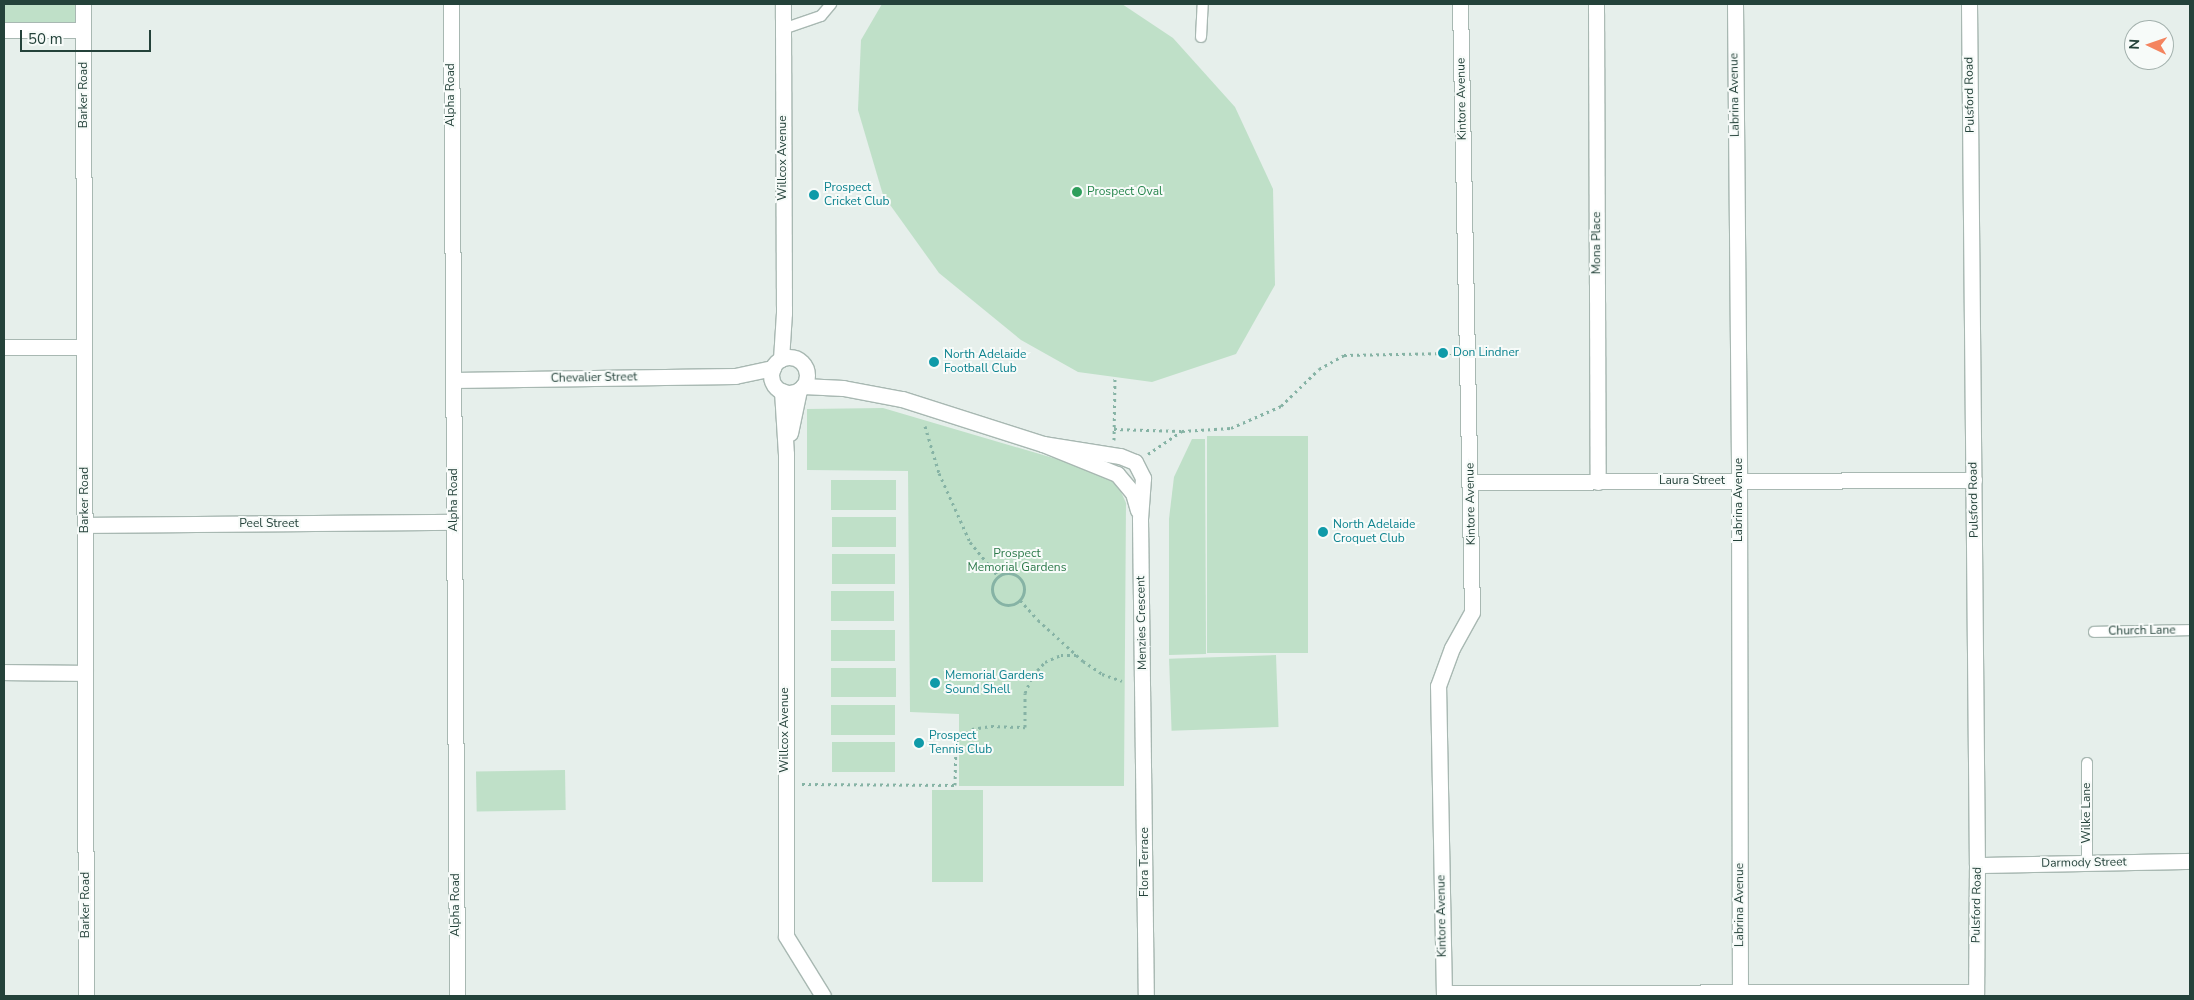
<!DOCTYPE html>
<html>
<head>
<meta charset="utf-8">
<style>
	body { margin:0 }
	#map { position:relative; width:2194px; height:1000px; overflow:hidden; background:#e6efeb; font-family:"Nunito Sans",sans-serif }
	div>[style] { position:absolute }
	.green>* { inset:0; background:#bfe0c8; transform-origin:0 0 }
	.path>* { height:3px; margin-top:-1.5px; transform-origin:0; background:repeating-linear-gradient(90deg,#86b3a5 0 2.5px,transparent 0 6.5px) }
	.path>.ring { margin:-1.5px; padding:0; box-sizing:content-box; background:none; border:3px solid #86b3a5; border-radius:50% }
	.roads { filter:drop-shadow(1px 0 #a8b8b2) drop-shadow(-1px 0 #a8b8b2) drop-shadow(0 1px #a8b8b2) drop-shadow(0 -1px #a8b8b2) }
	.service>* { height:10px; margin:-5px; padding:0 5px; transform-origin:5px; border-radius:5px; background:#fff }
	.minor>* { height:15px; margin:-7.5px; padding:0 7.5px; transform-origin:7.5px; border-radius:7.5px; background:#fff }
	.minor>.ring { margin:-7.5px; padding:0; box-sizing:content-box; background:none; border:15px solid #fff; border-radius:50% }
	.dots>* { width:14px; height:14px; translate:-50% -50%; box-sizing:border-box; border:2px solid #f7fbf9; border-radius:50% }
	span { translate:-50% -50%; white-space:nowrap; text-align:center; line-height:1.15; -webkit-text-stroke:4px #f7fbf9; paint-order:stroke }
	.street-label { font-size:12px; color:#24423a }
	.culture-label { font-size:12px; color:#0d838f }
	.left { translate:0 -50%; text-align:left }
	.leisure-label { font-size:12px; color:#27864d }
	.park-label { font-size:12px; color:#2d7a4b }
	.frame { position:absolute; inset:0; border:5px solid #24423a; pointer-events:none }
	.north { position:absolute; left:2124px; top:20px; width:50px; height:50px; box-sizing:border-box; background:#f7fbf9; border:1px solid #a3b1ad; border-radius:50%; rotate:273deg; font-size:14px; font-weight:700; line-height:20px; text-align:center; color:#24423a }
	.north::after { content:''; display:block; margin:auto; width:18px; height:22px; background:#f4845f; clip-path:polygon(50% 0,100% 100%,50% 72%,0 100%) }
	.scale { position:absolute; left:20px; top:30px; width:131px; height:22px; box-sizing:border-box; border:2px solid #24423a; border-top:0; padding-left:6px; font-size:15px; line-height:18px; white-space:nowrap; color:#24423a; -webkit-text-stroke:4px #f7fbf9; paint-order:stroke }
</style>
</head>
<body>
<div id="map">
	<div class="green">
		<div style="left:4px;top:4px;width:76px;height:19px"></div>
		<div style="clip-path:polygon(882px 4px,1122px 4px,1173px 38px,1235px 107px,1273px 189px,1275px 285px,1236px 354px,1152px 382px,1078px 372px,1021px 340px,939px 273px,883px 195px,858px 110px,861px 40px)"></div>
		<div style="clip-path:polygon(883px 408px,1104px 473px,1118px 485px,1126px 503px,1124px 786px,959px 786px,959px 714px,910px 712px,908px 471px,807px 470px,807px 409px)"></div>
		<div style="left:1308px;top:436px;width:217px;height:101px;rotate:90deg"></div>
		<div style="clip-path:polygon(1192px 439px,1205px 439px,1206px 654px,1169px 655px,1169px 519px,1174px 477px)"></div>
		<div style="left:831px;top:480px;width:65px;height:30px"></div>
		<div style="left:832px;top:517px;width:64px;height:30px"></div>
		<div style="left:832px;top:554px;width:63px;height:30px"></div>
		<div style="left:831px;top:591px;width:63px;height:30px"></div>
		<div style="left:895px;top:630px;width:31px;height:64px;rotate:90deg"></div>
		<div style="left:1276px;top:655px;width:72px;height:107px;rotate:88deg"></div>
		<div style="left:831px;top:668px;width:65px;height:29px"></div>
		<div style="left:831px;top:705px;width:64px;height:30px"></div>
		<div style="left:832px;top:742px;width:63px;height:30px"></div>
		<div style="left:565px;top:770px;width:40px;height:89px;rotate:89deg"></div>
		<div style="left:932px;top:790px;width:51px;height:92px"></div>
	</div>
	<div class="path">
		<div style="left:925px;top:426px;width:49px;rotate:73.4deg"></div>
		<div style="left:939px;top:473px;width:76px;rotate:65.8deg"></div>
		<div style="left:970px;top:542px;width:44px;rotate:50.5deg"></div>
		<div style="left:1114px;top:429px;width:67px;rotate:1.7deg"></div>
		<div style="left:1114px;top:440px;width:63px;rotate:-89.1deg"></div>
		<div style="left:1148px;top:454px;width:41px;rotate:-34.1deg"></div>
		<div style="left:1182px;top:431px;width:49px;rotate:-3.5deg"></div>
		<div style="left:1231px;top:428px;width:55px;rotate:-23.7deg"></div>
		<div style="left:1281px;top:406px;width:53px;rotate:-44.2deg"></div>
		<div style="left:1319px;top:369px;width:29px;rotate:-29deg"></div>
		<div style="left:1344px;top:355px;width:108px;rotate:-1.1deg"></div>
		<div class="ring" style="left:992px;top:573px;width:29px;height:29px"></div>
		<div style="left:1020px;top:600px;width:27px;rotate:48deg"></div>
		<div style="left:1038px;top:620px;width:61px;rotate:42.3deg"></div>
		<div style="left:1083px;top:661px;width:23px;rotate:34deg"></div>
		<div style="left:1102px;top:674px;width:21px;rotate:19deg"></div>
		<div style="left:802px;top:784px;width:153px;rotate:0.4deg"></div>
		<div style="left:955px;top:785px;width:44px;rotate:-88.7deg"></div>
		<div style="left:956px;top:741px;width:20px;rotate:-37deg"></div>
		<div style="left:972px;top:729px;width:19px;rotate:-9deg"></div>
		<div style="left:991px;top:726px;width:34px;rotate:2deg"></div>
		<div style="left:1025px;top:727px;width:34px;rotate:-90deg"></div>
		<div style="left:1025px;top:693px;width:20px;rotate:-66deg"></div>
		<div style="left:1033px;top:675px;width:18px;rotate:-47deg"></div>
		<div style="left:1045px;top:662px;width:17px;rotate:-24deg"></div>
		<div style="left:1061px;top:655px;width:16px"></div>
	</div>
	<div class="roads">
		<div class="service">
			<div style="left:783px;top:29px;width:40px;rotate:-18.9deg"></div>
			<div style="left:821px;top:16px;width:16px;rotate:-50deg"></div>
			<div style="left:1201px;top:37px;width:33px;rotate:-87deg"></div>
			<div style="left:2094px;top:632px;width:96px;rotate:-1.2deg"></div>
			<div style="left:2087px;top:763px;width:100px;rotate:90deg"></div>
		</div>
		<div class="minor">
			<div style="left:83px;top:4px;width:992px;rotate:89.83deg"></div>
			<div style="left:451px;top:4px;width:992px;rotate:89.65deg"></div>
			<div style="left:1596px;top:4px;width:478px;rotate:89.8deg"></div>
			<div style="left:1735px;top:4px;width:477px;rotate:89.5deg"></div>
			<div style="left:1739px;top:481px;width:515px;rotate:89.89deg"></div>
			<div style="left:1969px;top:4px;width:861px;rotate:89.47deg"></div>
			<div style="left:1977px;top:865px;width:131px;rotate:90.4deg"></div>
			<div style="left:4px;top:30px;width:79px"></div>
			<div style="left:4px;top:347px;width:80px"></div>
			<div class="ring" style="left:771px;top:357px;width:21px;height:21px"></div>
			<div style="left:781px;top:359px;width:46px;rotate:-86.3deg"></div>
			<div style="left:784px;top:313px;width:309px;rotate:-90.2deg"></div>
			<div style="left:453px;top:380px;width:282px;rotate:-0.8deg"></div>
			<div style="left:735px;top:376px;width:39px;rotate:-12deg"></div>
			<div style="left:803px;top:386px;width:40px;rotate:2.9deg"></div>
			<div style="left:843px;top:388px;width:60px;rotate:10.6deg"></div>
			<div style="left:902px;top:399px;width:148px;rotate:17.7deg"></div>
			<div style="left:1043px;top:444px;width:80px;rotate:22.1deg"></div>
			<div style="left:1117px;top:474px;width:25px;rotate:50deg"></div>
			<div style="left:1133px;top:493px;width:18px;rotate:74deg"></div>
			<div style="left:782px;top:391px;width:63px;rotate:86.4deg"></div>
			<div style="left:786px;top:454px;width:482px;rotate:90deg"></div>
			<div style="left:786px;top:936px;width:70px;rotate:58.3deg"></div>
			<div style="left:790px;top:433px;width:44px;rotate:-78.2deg"></div>
			<div style="left:1043px;top:444px;width:78px;rotate:8.9deg"></div>
			<div style="left:1120px;top:456px;width:16px;rotate:22deg"></div>
			<div style="left:1135px;top:462px;width:18px;rotate:63deg"></div>
			<div style="left:1143px;top:478px;width:41px;rotate:94.2deg"></div>
			<div style="left:1140px;top:519px;width:477px;rotate:89.3deg"></div>
			<div style="left:1471px;top:482px;width:503px;rotate:-0.23deg"></div>
			<div style="left:85px;top:525px;width:369px;rotate:-0.5deg"></div>
			<div style="left:4px;top:672px;width:81px;rotate:0.7deg"></div>
			<div style="left:1977px;top:865px;width:213px;rotate:-1.1deg"></div>
			<div style="left:1444px;top:993px;width:532px;rotate:-0.11deg"></div>
			<div style="left:1444px;top:996px;width:310px;rotate:-91.1deg"></div>
			<div style="left:1438px;top:686px;width:40px;rotate:-69.8deg"></div>
			<div style="left:1452px;top:648px;width:41px;rotate:-60.9deg"></div>
			<div style="left:1472px;top:612px;width:608px;rotate:-91.13deg"></div>
		</div>
	</div>
	<div class="dots">
		<div style="left:1077px;top:192px;background:#2e9e5b"></div>
		<div style="left:814px;top:195px;background:#0f9aa8"></div>
		<div style="left:1443px;top:353px;background:#0f9aa8"></div>
		<div style="left:934px;top:362px;background:#0f9aa8"></div>
		<div style="left:1323px;top:532px;background:#0f9aa8"></div>
		<div style="left:935px;top:683px;background:#0f9aa8"></div>
		<div style="left:919px;top:743px;background:#0f9aa8"></div>
	</div>
	<div class="street-label">
		<span style="left:84px;top:95px;rotate:-90deg">Barker Road</span>
		<span style="left:451px;top:95px;rotate:-90deg">Alpha Road</span>
		<span style="left:1735px;top:95px;rotate:-91deg">Labrina Avenue</span>
		<span style="left:1970px;top:95px;rotate:-91deg">Pulsford Road</span>
		<span style="left:1462px;top:99px;rotate:-91deg">Kintore Avenue</span>
		<span style="left:783px;top:158px;rotate:-90deg">Willcox Avenue</span>
		<span style="left:1597px;top:243px;rotate:-90deg">Mona Place</span>
		<span style="left:594px;top:378px;rotate:-1deg">Chevalier Street</span>
		<span style="left:1692px;top:481px">Laura Street</span>
		<span style="left:85px;top:500px;rotate:-90deg">Barker Road</span>
		<span style="left:454px;top:500px;rotate:-90deg">Alpha Road</span>
		<span style="left:1739px;top:500px;rotate:-90deg">Labrina Avenue</span>
		<span style="left:1974px;top:500px;rotate:-91deg">Pulsford Road</span>
		<span style="left:1471px;top:504px;rotate:-91deg">Kintore Avenue</span>
		<span style="left:269px;top:524px">Peel Street</span>
		<span style="left:1142px;top:623px;rotate:-91deg">Menzies Crescent</span>
		<span style="left:2142px;top:631px;rotate:-1deg">Church Lane</span>
		<span style="left:785px;top:730px;rotate:-90deg">Willcox Avenue</span>
		<span style="left:2087px;top:813px;rotate:-90deg">Wilke Lane</span>
		<span style="left:1145px;top:862px;rotate:-90deg">Flora Terrace</span>
		<span style="left:2084px;top:863px;rotate:-1deg">Darmody Street</span>
		<span style="left:86px;top:905px;rotate:-90deg">Barker Road</span>
		<span style="left:456px;top:905px;rotate:-90deg">Alpha Road</span>
		<span style="left:1740px;top:905px;rotate:-90deg">Labrina Avenue</span>
		<span style="left:1977px;top:905px;rotate:-89deg">Pulsford Road</span>
		<span style="left:1442px;top:916px;rotate:-91deg">Kintore Avenue</span>
	</div>
	<div class="culture-label">
		<span class="left" style="left:824px;top:195px">Prospect<br>Cricket Club</span>
		<span class="left" style="left:1453px;top:353px">Don Lindner</span>
		<span class="left" style="left:944px;top:362px">North Adelaide<br>Football Club</span>
		<span class="left" style="left:1333px;top:532px">North Adelaide<br>Croquet Club</span>
		<span class="left" style="left:945px;top:683px">Memorial Gardens<br>Sound Shell</span>
		<span class="left" style="left:929px;top:743px">Prospect<br>Tennis Club</span>
	</div>
	<div class="leisure-label">
		<span class="left" style="left:1087px;top:192px">Prospect Oval</span>
	</div>
	<div class="park-label">
		<span style="left:1017px;top:561px">Prospect<br>Memorial Gardens</span>
	</div>
	<div class="frame"></div>
	<div class="north">N</div>
	<div class="scale">50 m</div>
</div>
</body>
</html>
